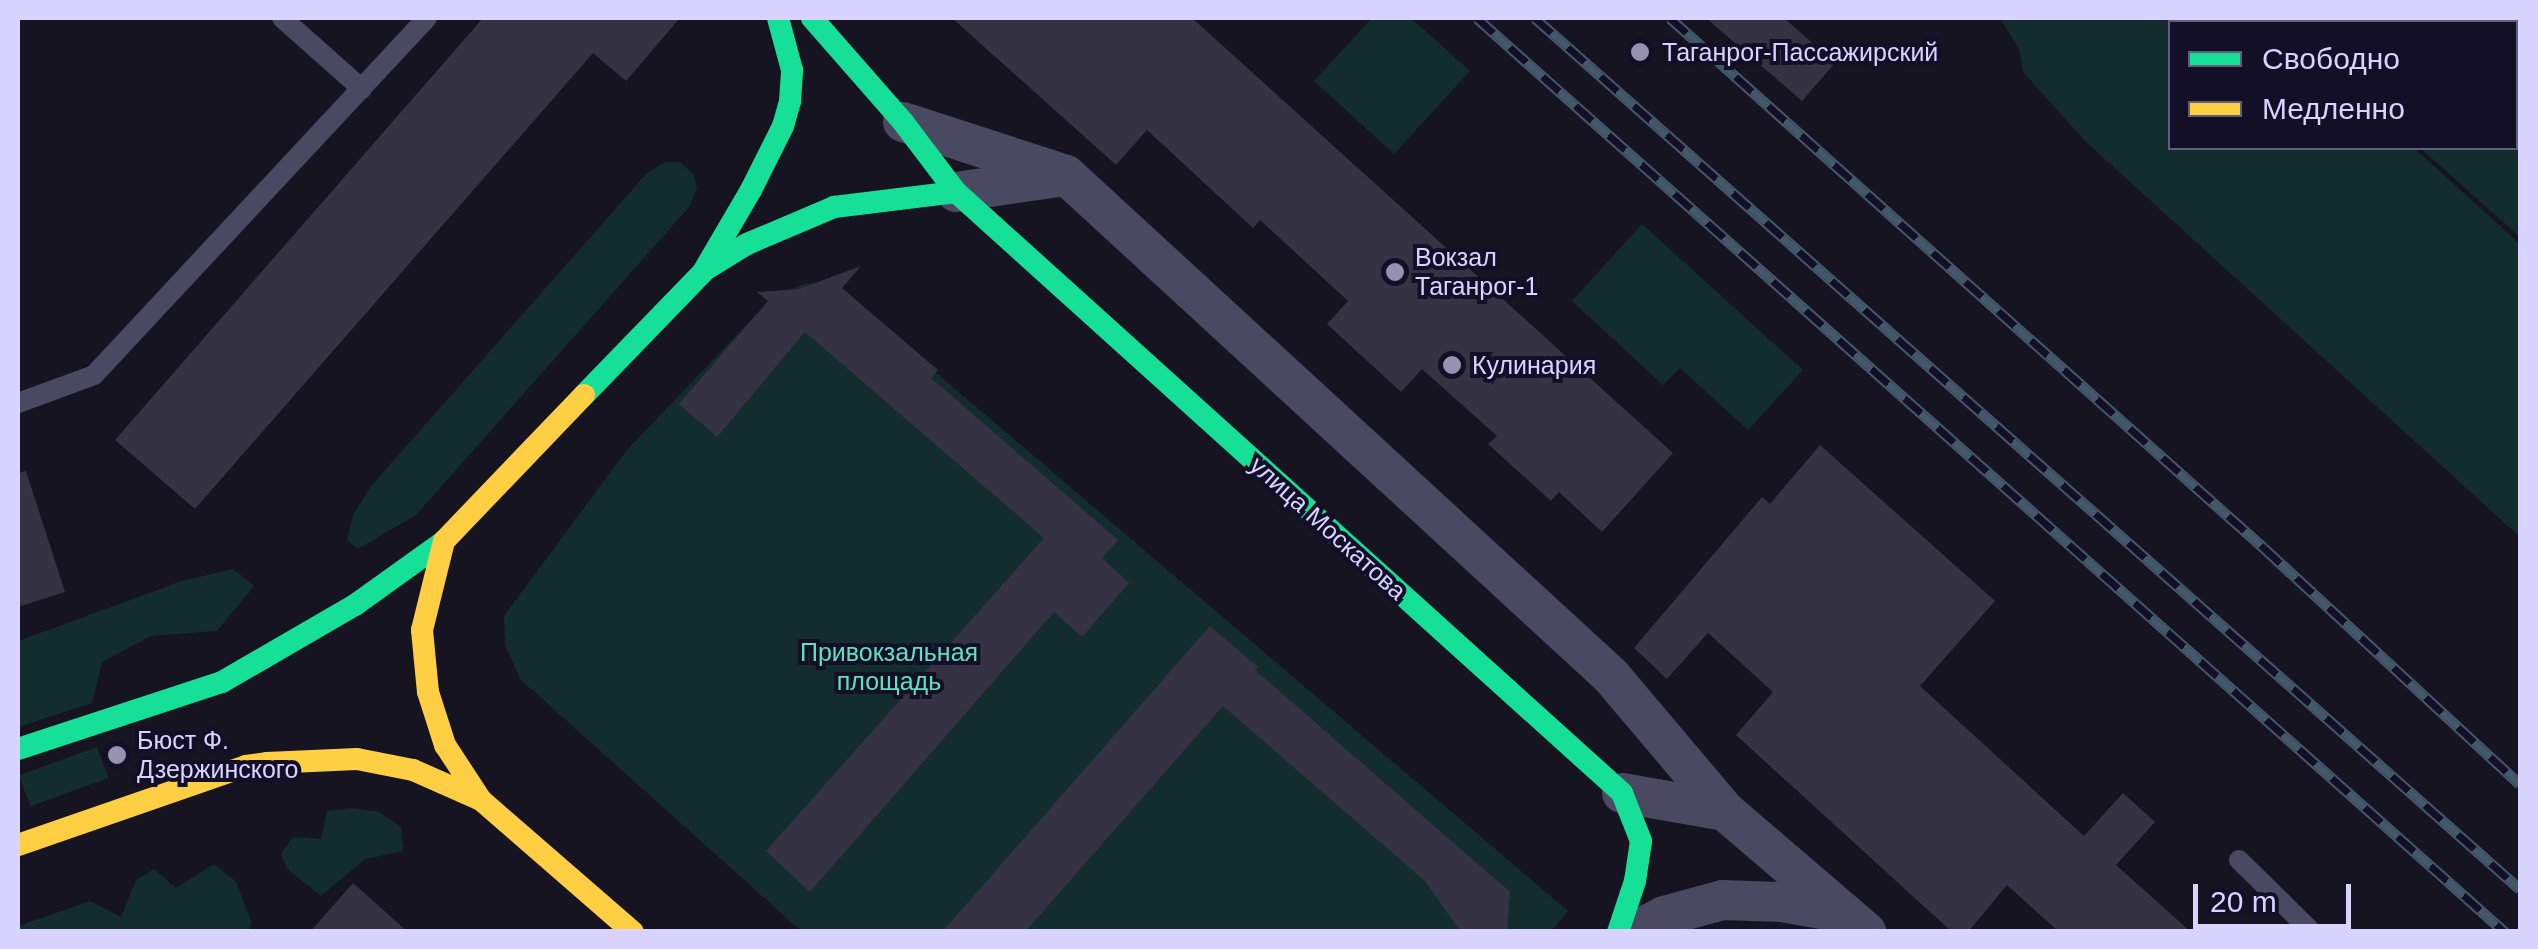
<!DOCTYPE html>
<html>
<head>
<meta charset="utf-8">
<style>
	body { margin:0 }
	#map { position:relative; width:2538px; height:949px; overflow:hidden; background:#161421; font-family:Arial,sans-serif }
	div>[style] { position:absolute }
	.green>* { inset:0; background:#132c2d; transform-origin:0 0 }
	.building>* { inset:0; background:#343243 }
	.lane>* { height:20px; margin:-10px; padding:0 10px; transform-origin:10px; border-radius:10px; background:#4a4962 }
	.street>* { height:40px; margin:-20px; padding:0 20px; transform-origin:20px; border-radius:20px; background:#4a4962 }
	.fast>* { height:22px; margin:-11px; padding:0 11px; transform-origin:11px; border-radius:11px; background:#16e098 }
	.slow>* { height:22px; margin:-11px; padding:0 11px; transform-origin:11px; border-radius:11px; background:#ffcf43 }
	.rail>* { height:11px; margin-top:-5.5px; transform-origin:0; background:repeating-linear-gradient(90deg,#130f26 0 22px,#43596b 0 44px); box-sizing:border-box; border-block:2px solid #43596b }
	.dots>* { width:28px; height:28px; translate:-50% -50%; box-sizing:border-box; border:5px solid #130f26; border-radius:50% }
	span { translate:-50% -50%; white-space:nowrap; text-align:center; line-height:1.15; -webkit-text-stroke:8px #130f26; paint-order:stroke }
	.poi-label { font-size:25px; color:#d9d4ff }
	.left { translate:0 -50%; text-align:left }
	.street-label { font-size:25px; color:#d9d4ff }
	.park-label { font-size:25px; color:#5fe0c0 }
	.frame { position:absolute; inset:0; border:20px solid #d9d4ff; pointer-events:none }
	.legend { position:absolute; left:2168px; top:20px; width:350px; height:130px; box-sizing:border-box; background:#130f26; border:2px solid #625e7d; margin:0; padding:12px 18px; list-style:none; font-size:30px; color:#d9d4ff }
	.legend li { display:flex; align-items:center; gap:20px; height:50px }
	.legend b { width:50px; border:2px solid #625e7d }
	.scale { position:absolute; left:2193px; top:884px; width:158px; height:45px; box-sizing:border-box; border:5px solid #d9d4ff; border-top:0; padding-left:12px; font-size:30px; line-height:35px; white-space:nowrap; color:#d9d4ff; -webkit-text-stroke:8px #130f26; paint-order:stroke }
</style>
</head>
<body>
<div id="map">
	<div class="green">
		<div style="clip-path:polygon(1372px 18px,1411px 18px,1470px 71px,1394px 154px,1314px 81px)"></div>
		<div style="clip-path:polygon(2000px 18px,2520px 18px,2520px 237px,2420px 148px,2516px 148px,2516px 22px,2170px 22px,2170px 148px,2414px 148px,2520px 244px,2520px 537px,2084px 140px,2023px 72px,2019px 49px)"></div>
		<div style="clip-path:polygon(664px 162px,680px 162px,694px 175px,697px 189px,689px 207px,416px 515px,358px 549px,347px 540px,353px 515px,372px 485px,647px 173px)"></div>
		<div style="clip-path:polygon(1642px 224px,1803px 370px,1748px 430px,1680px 368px,1663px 385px,1572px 301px)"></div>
		<div style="clip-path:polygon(806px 283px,833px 285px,1568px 911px,1551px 932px,801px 931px,520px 679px,505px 645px,504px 616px,626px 451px,773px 297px)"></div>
		<div style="clip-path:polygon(233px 569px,254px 586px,217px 631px,151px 636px,102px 662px,92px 703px,18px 727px,18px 641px,182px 581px)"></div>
		<div style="left:97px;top:747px;width:33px;height:83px;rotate:70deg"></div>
		<div style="clip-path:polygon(352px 808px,379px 812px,401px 827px,403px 851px,365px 859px,321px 896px,287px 869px,281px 854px,293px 837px,321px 839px,327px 811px)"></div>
		<div style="clip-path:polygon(214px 864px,236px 882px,252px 923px,249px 931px,18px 931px,18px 926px,90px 901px,121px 917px,136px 880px,154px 869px,176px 888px)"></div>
	</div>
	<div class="building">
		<div style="clip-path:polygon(483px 18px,680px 18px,626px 81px,593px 53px,195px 509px,115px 440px)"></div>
		<div style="clip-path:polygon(952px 18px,1192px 18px,1673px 453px,1602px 532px,1559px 492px,1551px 501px,1488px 444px,1497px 436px,1422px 369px,1401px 392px,1327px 324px,1348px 301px,1260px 220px,1253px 228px,1147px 130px,1116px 165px)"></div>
		<div style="clip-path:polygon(1706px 18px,1784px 18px,1835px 63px,1802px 101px)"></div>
		<div style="clip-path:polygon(861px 266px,842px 288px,938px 370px,931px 378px,1118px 540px,1102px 558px,1129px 583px,1082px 637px,1054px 612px,810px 892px,766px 851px,1044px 538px,805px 332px,717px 437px,679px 404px,768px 301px,757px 292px,799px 289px)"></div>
		<div style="clip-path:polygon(1820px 445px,1995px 601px,1920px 686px,2084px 836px,2123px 793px,2155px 822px,2116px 865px,2191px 932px,2059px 932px,2007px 885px,1968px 932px,1952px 932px,1736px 735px,1773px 692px,1708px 633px,1667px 679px,1634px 648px,1762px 497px,1770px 504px)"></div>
		<div style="clip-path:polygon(26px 471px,65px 592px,18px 607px,18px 473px)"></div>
		<div style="clip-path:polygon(1210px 626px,1258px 667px,1255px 670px,1510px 892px,1507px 932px,1461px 932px,1425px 881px,1223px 706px,1025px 932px,942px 932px)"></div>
		<div style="clip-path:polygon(353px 883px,408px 932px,310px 932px)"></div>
	</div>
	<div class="lane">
		<div style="left:282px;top:18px;width:107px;rotate:41.6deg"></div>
		<div style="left:18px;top:403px;width:81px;rotate:-20.2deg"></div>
		<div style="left:94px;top:375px;width:488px;rotate:-47deg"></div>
		<div style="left:2239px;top:860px;width:103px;rotate:44.6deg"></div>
	</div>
	<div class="street">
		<div style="left:903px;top:122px;width:171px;rotate:18deg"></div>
		<div style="left:1066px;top:175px;width:740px;rotate:42.59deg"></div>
		<div style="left:1611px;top:676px;width:177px;rotate:49.8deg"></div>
		<div style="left:1725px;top:811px;width:186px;rotate:40.6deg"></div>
		<div style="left:956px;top:192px;width:102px;rotate:-8.4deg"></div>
		<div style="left:1622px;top:793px;width:105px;rotate:9.9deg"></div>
		<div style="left:1633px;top:932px;width:35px;rotate:-27deg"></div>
		<div style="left:1664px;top:916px;width:61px;rotate:-15.2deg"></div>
		<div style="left:1723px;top:900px;width:59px;rotate:1.9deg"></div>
		<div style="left:1782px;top:902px;width:63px;rotate:10.1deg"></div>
	</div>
	<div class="fast">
		<div style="left:812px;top:18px;width:138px;rotate:48.8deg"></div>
		<div style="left:903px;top:122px;width:88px;rotate:52.9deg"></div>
		<div style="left:956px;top:192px;width:897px;rotate:42.06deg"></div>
		<div style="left:1622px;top:793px;width:52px;rotate:68.4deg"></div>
		<div style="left:1641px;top:841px;width:40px;rotate:98.5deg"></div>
		<div style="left:1635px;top:881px;width:54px;rotate:108.4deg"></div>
		<div style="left:705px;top:270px;width:49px;rotate:-31.8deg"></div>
		<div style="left:747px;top:244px;width:95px;rotate:-23deg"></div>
		<div style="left:834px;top:207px;width:123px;rotate:-7deg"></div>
		<div style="left:584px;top:395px;width:171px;rotate:-45.9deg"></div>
		<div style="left:703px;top:272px;width:95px;rotate:-59.7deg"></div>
		<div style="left:751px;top:190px;width:72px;rotate:-63.4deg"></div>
		<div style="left:783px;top:126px;width:26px;rotate:-74deg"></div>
		<div style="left:790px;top:101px;width:31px;rotate:-86deg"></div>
		<div style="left:792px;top:70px;width:54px;rotate:-105.1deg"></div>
		<div style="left:18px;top:749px;width:215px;rotate:-18.2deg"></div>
		<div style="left:222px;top:682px;width:154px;rotate:-30.1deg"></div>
		<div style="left:355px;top:605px;width:110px;rotate:-35.7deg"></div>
	</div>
	<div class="slow">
		<div style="left:584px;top:395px;width:202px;rotate:133.8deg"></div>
		<div style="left:444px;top:541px;width:92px;rotate:103.9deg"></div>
		<div style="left:422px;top:630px;width:62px;rotate:84.5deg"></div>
		<div style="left:428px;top:692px;width:56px;rotate:72.2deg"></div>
		<div style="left:445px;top:745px;width:66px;rotate:56.8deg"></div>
		<div style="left:481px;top:800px;width:201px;rotate:41deg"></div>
		<div style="left:18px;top:845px;width:241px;rotate:-19.1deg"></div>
		<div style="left:246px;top:766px;width:21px;rotate:-8deg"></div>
		<div style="left:267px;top:763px;width:90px;rotate:-2.5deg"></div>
		<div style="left:357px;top:759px;width:57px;rotate:11.1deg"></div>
		<div style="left:413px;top:770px;width:74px;rotate:23.8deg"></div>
	</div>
	<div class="rail">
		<div style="left:1477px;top:18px;width:1376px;rotate:41.64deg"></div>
		<div style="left:1535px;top:18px;width:1315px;rotate:41.49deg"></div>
		<div style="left:1670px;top:18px;width:796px;rotate:41.74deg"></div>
		<div style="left:2264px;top:548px;width:348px;rotate:42.7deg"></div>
	</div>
	<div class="dots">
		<div style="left:1640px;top:52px;background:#9591b1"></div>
		<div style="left:1395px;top:272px;background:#9591b1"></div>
		<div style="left:1452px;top:365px;background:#9591b1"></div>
		<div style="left:117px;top:755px;background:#9591b1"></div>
	</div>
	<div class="poi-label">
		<span class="left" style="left:1662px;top:52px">Таганрог-Пассажирский</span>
		<span class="left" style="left:1415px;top:272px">Вокзал<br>Таганрог-1</span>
		<span class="left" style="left:1472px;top:365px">Кулинария</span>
		<span class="left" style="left:137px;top:755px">Бюст Ф.<br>Дзержинского</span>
	</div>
	<div class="street-label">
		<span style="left:1328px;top:528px;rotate:42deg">улица Москатова</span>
	</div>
	<div class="park-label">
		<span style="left:889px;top:667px">Привокзальная<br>площадь</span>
	</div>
	<div class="frame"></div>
	<ul class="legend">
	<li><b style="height:12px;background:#16e098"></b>Свободно</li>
	<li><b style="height:12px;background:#ffcf43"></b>Медленно</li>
	</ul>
	<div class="scale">20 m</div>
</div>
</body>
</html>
